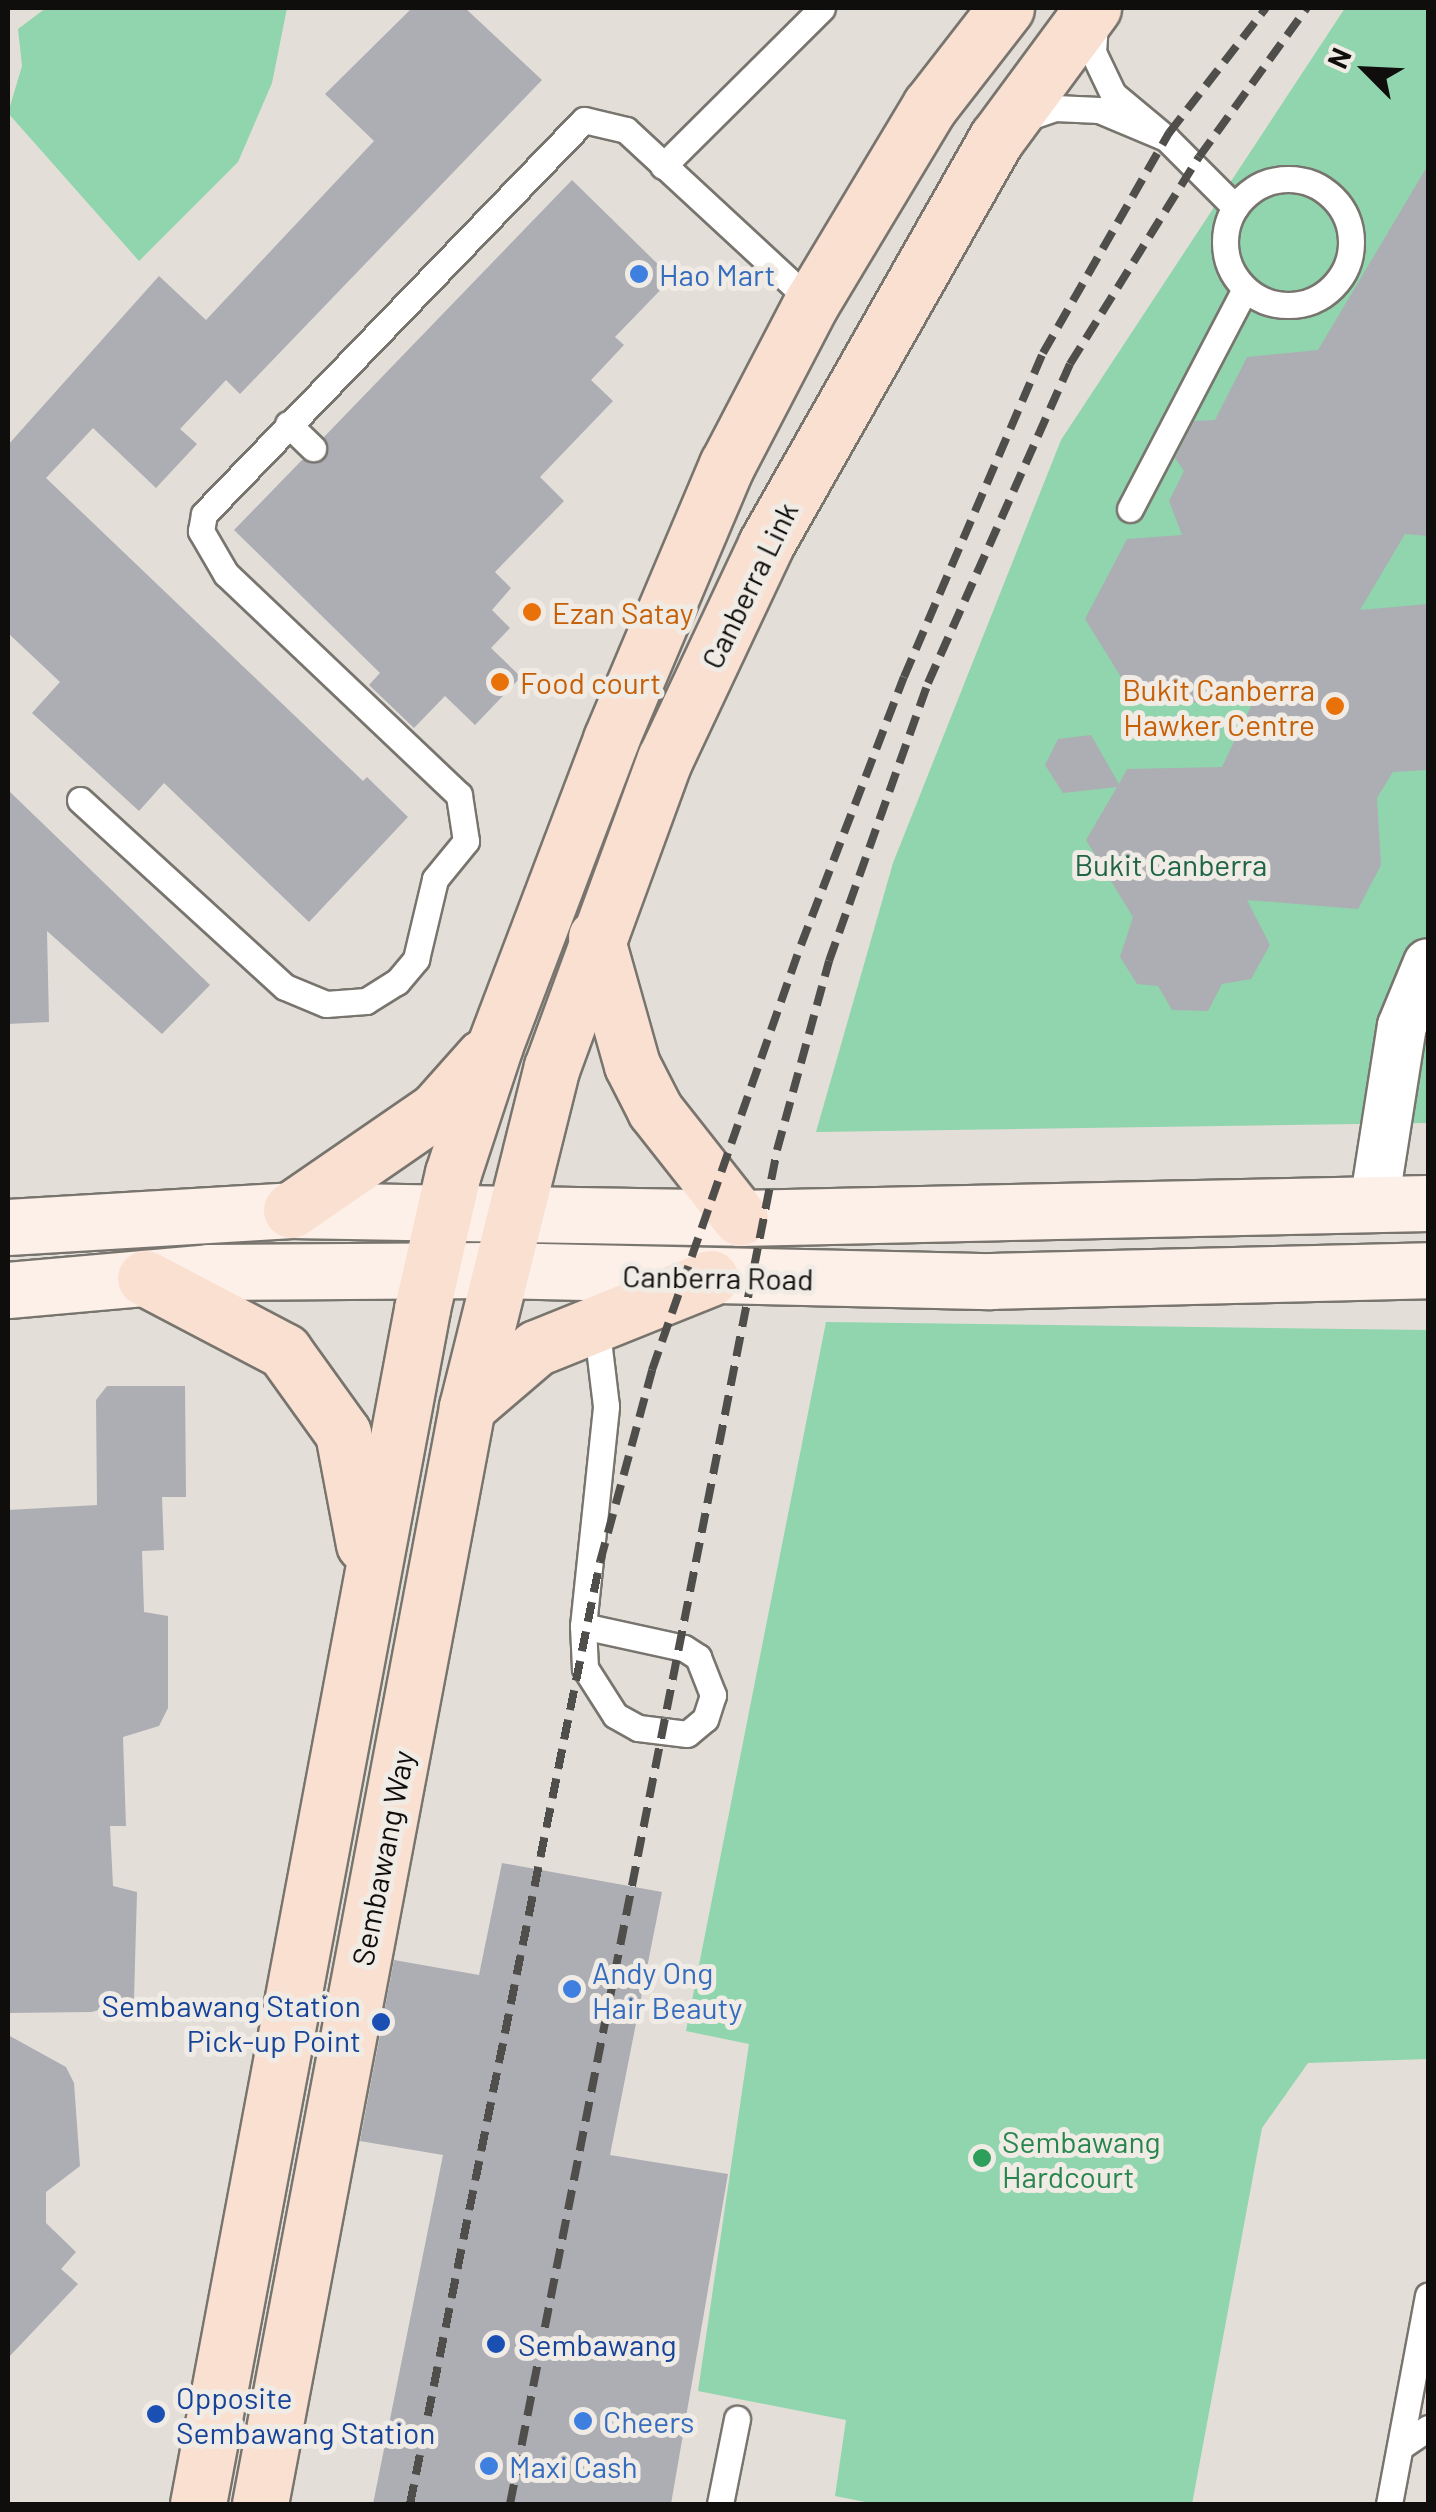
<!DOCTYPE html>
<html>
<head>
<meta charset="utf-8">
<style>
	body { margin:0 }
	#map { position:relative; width:1436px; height:2512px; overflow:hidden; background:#e3ded8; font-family:Barlow,sans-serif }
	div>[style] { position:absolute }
	.green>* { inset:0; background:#90d5ae }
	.building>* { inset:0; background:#adadb4 }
	.roads { filter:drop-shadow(2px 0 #78746e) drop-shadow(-2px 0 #78746e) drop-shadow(0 2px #78746e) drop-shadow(0 -2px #78746e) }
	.service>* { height:25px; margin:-12.5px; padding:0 12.5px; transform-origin:12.5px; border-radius:12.5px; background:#fff }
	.service>.ring { margin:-12.5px; padding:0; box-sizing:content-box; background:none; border:25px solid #fff; border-radius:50% }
	.minor>* { height:48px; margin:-24px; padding:0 24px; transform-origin:24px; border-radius:24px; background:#fff }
	.secondary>* { height:55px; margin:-27.5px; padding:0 27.5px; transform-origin:27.5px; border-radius:27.5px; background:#fdf0e8 }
	.primary>* { height:55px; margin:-27.5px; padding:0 27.5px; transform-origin:27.5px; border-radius:27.5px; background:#fae0d1 }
	.rail>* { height:8px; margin-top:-4px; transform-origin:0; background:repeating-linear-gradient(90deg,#504e4b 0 20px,transparent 0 30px) }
	.dots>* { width:28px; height:28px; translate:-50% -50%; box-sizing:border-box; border:5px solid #f0ece5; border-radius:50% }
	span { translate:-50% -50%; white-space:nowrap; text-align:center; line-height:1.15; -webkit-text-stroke:10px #f0ece5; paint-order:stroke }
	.shop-label { font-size:30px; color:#366cbe }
	.left { translate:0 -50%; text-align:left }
	.street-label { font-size:30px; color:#0f0e0c }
	.food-label { font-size:30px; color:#c56008 }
	.right { translate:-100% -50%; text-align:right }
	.park-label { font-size:30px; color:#1f6444 }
	.transit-label { font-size:30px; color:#164399 }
	.leisure-label { font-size:30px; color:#27864d }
	.frame { position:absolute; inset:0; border:10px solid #0f0e0c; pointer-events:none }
	.north { position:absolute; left:1316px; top:20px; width:100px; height:100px; -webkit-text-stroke:8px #f0ece5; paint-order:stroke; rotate:294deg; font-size:28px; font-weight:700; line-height:40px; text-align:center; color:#0f0e0c }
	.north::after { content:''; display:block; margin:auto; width:35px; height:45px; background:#0f0e0c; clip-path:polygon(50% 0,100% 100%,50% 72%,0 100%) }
</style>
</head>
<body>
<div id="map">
	<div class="green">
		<div style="clip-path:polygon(46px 8px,287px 8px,272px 83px,238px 162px,139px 261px,8px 113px,22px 66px,18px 29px)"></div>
		<div style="clip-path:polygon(1345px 8px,1428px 8px,1428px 1123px,816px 1132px,893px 863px,1061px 440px)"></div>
		<div style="clip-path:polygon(826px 1322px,1428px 1330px,1428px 2059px,1308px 2063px,1262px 2128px,1192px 2504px,875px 2504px,835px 2496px,846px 2420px,698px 2391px,749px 2044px,686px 2031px)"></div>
	</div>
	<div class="building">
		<div style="clip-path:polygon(412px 8px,465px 8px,542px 80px,240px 394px,226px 380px,180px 429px,197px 444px,156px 488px,93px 428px,46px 478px,363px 781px,367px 777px,408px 817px,309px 922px,164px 783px,139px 811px,32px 713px,60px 682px,8px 633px,8px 445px,159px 276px,206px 320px,374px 141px,325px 94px)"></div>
		<div style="clip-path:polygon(1428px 165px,1428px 536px,1405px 534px,1360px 610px,1428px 604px,1428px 770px,1393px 772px,1377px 798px,1381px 865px,1358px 909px,1247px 900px,1270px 945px,1251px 979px,1222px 984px,1208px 1011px,1172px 1010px,1158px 986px,1137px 984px,1120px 957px,1133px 917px,1086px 840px,1117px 787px,1063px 793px,1045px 765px,1058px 739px,1091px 735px,1119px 784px,1127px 769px,1222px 767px,1253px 702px,1137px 703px,1085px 619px,1127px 539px,1182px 535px,1169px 501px,1184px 471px,1175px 458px,1194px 421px,1215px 420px,1247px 357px,1318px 350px)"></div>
		<div style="clip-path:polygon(572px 180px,672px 278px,615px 337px,624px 345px,591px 380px,613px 401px,540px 477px,564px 501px,495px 572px,511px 588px,492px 610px,510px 628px,491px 648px,521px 677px,475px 725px,445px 696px,414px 728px,369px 685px,380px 673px,234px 530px,302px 460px,324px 460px,324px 437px)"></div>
		<div style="clip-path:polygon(8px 790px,210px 985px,162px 1034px,47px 931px,49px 1022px,8px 1024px)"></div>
		<div style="clip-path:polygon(107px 1386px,185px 1386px,186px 1497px,162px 1497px,164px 1550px,142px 1551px,144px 1612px,168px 1616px,168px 1708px,159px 1726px,123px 1737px,126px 1826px,110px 1826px,113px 1886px,137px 1892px,134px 1999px,92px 2012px,8px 2013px,8px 1510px,97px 1505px,96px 1400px)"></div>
		<div style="clip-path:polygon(502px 1863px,662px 1892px,610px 2155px,728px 2174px,671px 2504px,373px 2504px,443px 2155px,360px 2141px,394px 1960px,479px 1975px)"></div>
		<div style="clip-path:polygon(8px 2035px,66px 2067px,74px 2083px,80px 2166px,46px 2192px,46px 2223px,76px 2252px,61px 2269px,78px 2284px,8px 2358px)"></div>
	</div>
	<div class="roads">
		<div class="service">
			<div style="left:1023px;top:119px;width:34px;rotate:-19deg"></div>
			<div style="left:1055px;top:108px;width:44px;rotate:2.6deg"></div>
			<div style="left:1099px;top:110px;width:73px;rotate:22.7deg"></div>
			<div style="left:1166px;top:138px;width:69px;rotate:-140.3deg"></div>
			<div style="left:1113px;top:94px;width:47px;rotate:-115.5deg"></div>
			<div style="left:1093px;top:52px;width:30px;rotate:-86deg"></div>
			<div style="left:1166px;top:138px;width:98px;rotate:45deg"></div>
			<div style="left:663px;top:166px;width:224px;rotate:-44.8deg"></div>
			<div class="ring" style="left:1225px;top:179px;width:101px;height:101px"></div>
			<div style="left:288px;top:424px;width:35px;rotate:44deg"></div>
			<div style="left:1130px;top:509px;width:248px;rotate:-62.4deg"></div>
			<div style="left:80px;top:800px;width:277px;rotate:42.4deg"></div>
			<div style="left:285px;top:987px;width:44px;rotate:22.5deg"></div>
			<div style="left:326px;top:1004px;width:40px;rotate:-4.3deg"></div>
			<div style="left:366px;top:1001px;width:36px;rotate:-32deg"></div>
			<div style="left:397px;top:982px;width:30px;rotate:-50deg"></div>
			<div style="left:416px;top:959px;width:82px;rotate:-76.6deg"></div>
			<div style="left:435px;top:879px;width:49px;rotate:-50.8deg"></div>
			<div style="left:466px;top:841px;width:47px;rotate:-98.7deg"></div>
			<div style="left:459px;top:795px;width:321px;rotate:-136.5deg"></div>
			<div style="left:226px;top:574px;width:50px;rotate:-120.2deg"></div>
			<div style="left:201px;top:531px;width:17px;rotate:-80deg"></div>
			<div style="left:204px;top:514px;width:547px;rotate:-46.04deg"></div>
			<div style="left:584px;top:120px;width:43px;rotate:13.4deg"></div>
			<div style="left:626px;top:130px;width:253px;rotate:42.8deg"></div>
			<div style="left:583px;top:1626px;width:103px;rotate:12.3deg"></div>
			<div style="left:684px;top:1648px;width:17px;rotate:33deg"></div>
			<div style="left:698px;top:1657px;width:41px;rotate:68.5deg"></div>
			<div style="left:713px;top:1695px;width:25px;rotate:108deg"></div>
			<div style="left:705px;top:1719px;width:23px;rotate:140deg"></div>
			<div style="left:687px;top:1734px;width:49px;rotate:-173deg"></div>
			<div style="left:638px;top:1728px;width:26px;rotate:-151deg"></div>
			<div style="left:615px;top:1715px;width:56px;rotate:-122.6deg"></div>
			<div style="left:585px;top:1668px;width:42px;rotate:-92.7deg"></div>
			<div style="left:583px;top:1626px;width:221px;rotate:-84deg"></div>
			<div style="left:606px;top:1406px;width:84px;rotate:-96.9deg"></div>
			<div style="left:1400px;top:2447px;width:34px;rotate:-34deg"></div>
			<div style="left:720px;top:2504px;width:87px;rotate:-78.7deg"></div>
			<div style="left:1389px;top:2504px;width:212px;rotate:-79.4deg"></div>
		</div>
		<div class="minor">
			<div style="left:1374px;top:1204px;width:180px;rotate:-81.1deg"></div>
			<div style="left:1402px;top:1026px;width:68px;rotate:-67.6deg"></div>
		</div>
		<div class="secondary">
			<div style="left:8px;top:1227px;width:284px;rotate:-3.4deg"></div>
			<div style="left:291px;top:1210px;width:449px;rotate:1deg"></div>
			<div style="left:740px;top:1218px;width:688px;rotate:-1.25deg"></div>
			<div style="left:8px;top:1290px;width:202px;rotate:-5.1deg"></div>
			<div style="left:209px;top:1272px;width:287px;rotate:-0.4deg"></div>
			<div style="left:496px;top:1270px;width:495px;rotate:1.3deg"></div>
			<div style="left:991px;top:1281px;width:437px;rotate:-1.4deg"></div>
		</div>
		<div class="primary">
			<div style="left:596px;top:937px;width:133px;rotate:74.3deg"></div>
			<div style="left:632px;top:1065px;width:51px;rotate:62.9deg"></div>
			<div style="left:655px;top:1110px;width:137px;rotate:51.8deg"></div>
			<div style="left:291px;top:1210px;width:176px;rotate:-34.6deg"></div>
			<div style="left:436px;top:1110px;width:71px;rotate:-48.4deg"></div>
			<div style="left:145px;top:1278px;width:157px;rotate:27.7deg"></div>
			<div style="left:284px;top:1351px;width:101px;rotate:54.3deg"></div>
			<div style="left:343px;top:1433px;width:113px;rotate:79.3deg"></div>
			<div style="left:467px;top:1407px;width:91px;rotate:-40.5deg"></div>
			<div style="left:536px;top:1348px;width:188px;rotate:-21.9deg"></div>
			<div style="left:198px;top:2504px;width:1216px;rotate:-79.38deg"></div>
			<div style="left:422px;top:1309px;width:139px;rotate:-77.2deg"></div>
			<div style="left:453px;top:1173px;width:135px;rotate:-71.8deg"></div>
			<div style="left:495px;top:1045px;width:327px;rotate:-69.2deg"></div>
			<div style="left:611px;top:739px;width:298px;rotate:-67.1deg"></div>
			<div style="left:727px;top:465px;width:184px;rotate:-62.5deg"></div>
			<div style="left:812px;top:302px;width:229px;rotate:-59deg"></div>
			<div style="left:930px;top:106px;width:124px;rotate:-52.2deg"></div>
			<div style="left:260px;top:2504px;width:1116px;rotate:-79.31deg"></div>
			<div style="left:467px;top:1407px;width:350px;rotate:-76deg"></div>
			<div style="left:552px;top:1067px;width:328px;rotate:-69.9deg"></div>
			<div style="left:665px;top:759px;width:238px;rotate:-64.8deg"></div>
			<div style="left:766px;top:544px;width:467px;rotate:-60.4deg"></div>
			<div style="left:997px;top:138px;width:162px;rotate:-53.6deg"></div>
		</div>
	</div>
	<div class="rail">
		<div style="left:410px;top:2504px;width:961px;rotate:-78.6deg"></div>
		<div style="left:600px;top:1562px;width:199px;rotate:-74.8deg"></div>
		<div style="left:652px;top:1370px;width:450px;rotate:-70.7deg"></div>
		<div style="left:801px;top:945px;width:287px;rotate:-69deg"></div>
		<div style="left:904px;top:677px;width:353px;rotate:-66.8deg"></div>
		<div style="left:1043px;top:353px;width:254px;rotate:-60.2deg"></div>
		<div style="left:1169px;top:133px;width:158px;rotate:-52.2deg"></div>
		<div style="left:510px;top:2504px;width:1380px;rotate:-78.84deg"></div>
		<div style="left:777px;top:1150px;width:196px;rotate:-74.6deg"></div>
		<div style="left:829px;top:961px;width:295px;rotate:-70.4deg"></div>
		<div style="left:928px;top:683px;width:349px;rotate:-66deg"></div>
		<div style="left:1070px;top:364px;width:244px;rotate:-58.1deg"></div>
		<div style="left:1199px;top:157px;width:184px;rotate:-54.1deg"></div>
	</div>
	<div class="dots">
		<div style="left:639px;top:274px;background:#3f7fe0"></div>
		<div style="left:532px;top:612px;background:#e8710a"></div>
		<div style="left:500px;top:682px;background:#e8710a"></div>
		<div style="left:1335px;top:706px;background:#e8710a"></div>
		<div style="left:572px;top:1989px;background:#3f7fe0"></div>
		<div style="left:381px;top:2022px;background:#1a4fb4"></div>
		<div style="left:982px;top:2158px;background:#2e9e5b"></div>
		<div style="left:496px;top:2344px;background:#1a4fb4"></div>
		<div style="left:156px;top:2414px;background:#1a4fb4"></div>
		<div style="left:583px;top:2421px;background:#3f7fe0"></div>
		<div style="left:489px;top:2466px;background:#3f7fe0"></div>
	</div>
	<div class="shop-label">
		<span class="left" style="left:659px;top:274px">Hao Mart</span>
		<span class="left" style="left:592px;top:1989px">Andy Ong<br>Hair Beauty</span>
		<span class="left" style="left:603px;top:2421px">Cheers</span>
		<span class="left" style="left:509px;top:2466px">Maxi Cash</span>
	</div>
	<div class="street-label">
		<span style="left:749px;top:585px;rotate:-64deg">Canberra Link</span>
		<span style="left:718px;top:1277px;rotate:1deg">Canberra Road</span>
		<span style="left:382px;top:1858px;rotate:-79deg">Sembawang Way</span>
	</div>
	<div class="food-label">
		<span class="left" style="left:552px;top:612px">Ezan Satay</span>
		<span class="left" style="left:520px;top:682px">Food court</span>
		<span class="right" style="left:1315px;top:706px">Bukit Canberra<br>Hawker Centre</span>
	</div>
	<div class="park-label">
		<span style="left:1171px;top:864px">Bukit Canberra</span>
	</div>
	<div class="transit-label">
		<span class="right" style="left:361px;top:2022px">Sembawang Station<br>Pick-up Point</span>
		<span class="left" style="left:518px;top:2344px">Sembawang</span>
		<span class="left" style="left:176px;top:2414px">Opposite<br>Sembawang Station</span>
	</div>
	<div class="leisure-label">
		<span class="left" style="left:1002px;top:2158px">Sembawang<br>Hardcourt</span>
	</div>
	<div class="frame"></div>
	<div class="north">N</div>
</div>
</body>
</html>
